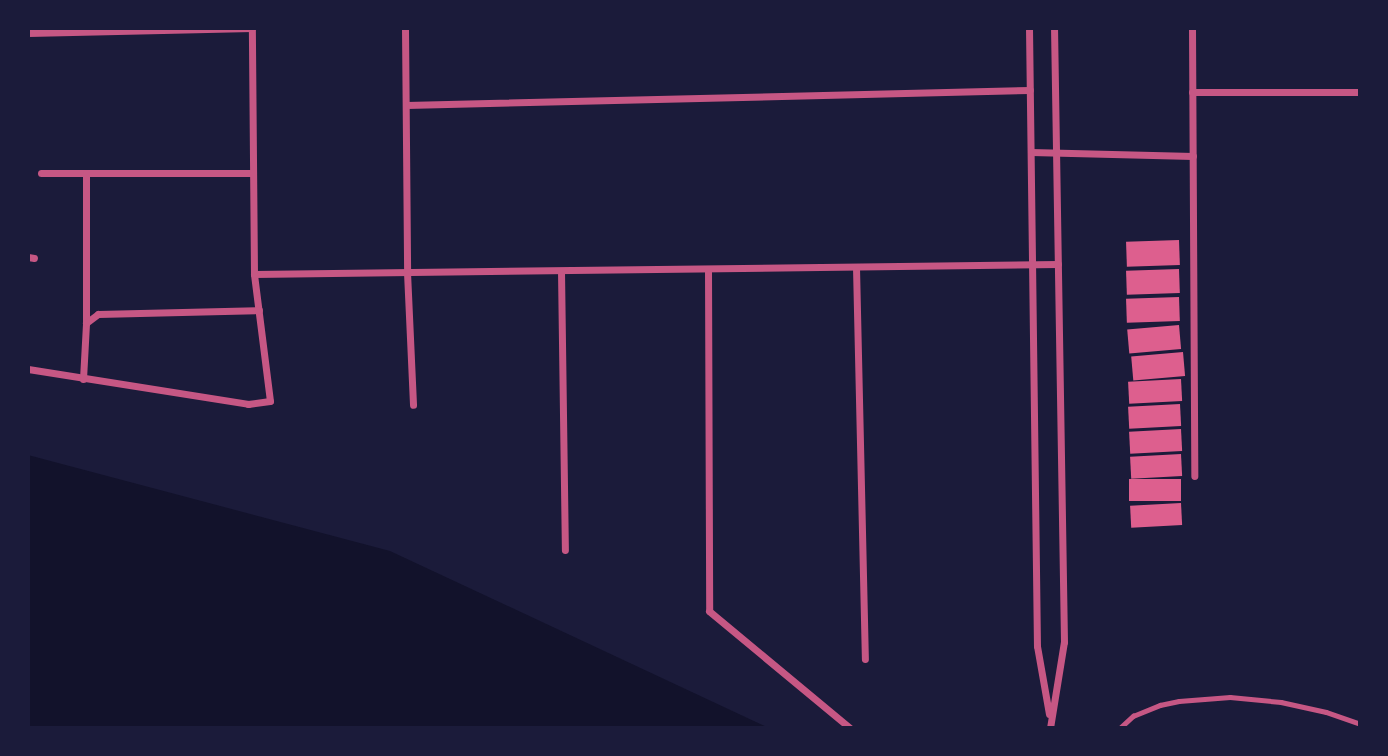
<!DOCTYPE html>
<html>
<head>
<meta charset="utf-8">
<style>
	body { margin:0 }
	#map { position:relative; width:1388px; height:756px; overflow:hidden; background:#1b1b3a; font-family:"Space Grotesk",sans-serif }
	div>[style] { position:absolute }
	.water>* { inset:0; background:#12122b }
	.building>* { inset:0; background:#dd5f8e; transform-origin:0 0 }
	.service>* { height:4.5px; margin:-2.25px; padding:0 2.25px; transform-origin:2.25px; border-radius:2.25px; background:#c65784 }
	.minor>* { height:7px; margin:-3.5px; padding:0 3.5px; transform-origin:3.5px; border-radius:3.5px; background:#c65784 }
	span { translate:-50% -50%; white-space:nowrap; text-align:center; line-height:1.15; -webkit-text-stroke:5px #1b1b3a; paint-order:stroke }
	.frame { position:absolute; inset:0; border:30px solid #1b1b3a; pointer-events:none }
</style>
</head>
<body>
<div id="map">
	<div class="water">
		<div style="clip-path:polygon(28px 455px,390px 551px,769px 728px,28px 728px)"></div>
	</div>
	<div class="building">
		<div style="left:1179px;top:240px;width:25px;height:53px;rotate:88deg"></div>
		<div style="left:1179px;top:269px;width:24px;height:53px;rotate:88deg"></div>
		<div style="left:1179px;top:297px;width:24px;height:53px;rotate:88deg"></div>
		<div style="left:1179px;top:325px;width:24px;height:52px;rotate:85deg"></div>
		<div style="left:1183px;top:352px;width:24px;height:52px;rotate:85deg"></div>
		<div style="left:1181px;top:379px;width:22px;height:53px;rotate:87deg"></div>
		<div style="left:1180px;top:404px;width:22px;height:52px;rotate:87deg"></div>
		<div style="left:1181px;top:429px;width:22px;height:52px;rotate:87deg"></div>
		<div style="left:1181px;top:454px;width:22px;height:51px;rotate:87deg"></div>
		<div style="left:1181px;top:479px;width:22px;height:52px;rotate:90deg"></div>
		<div style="left:1181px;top:503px;width:22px;height:51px;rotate:87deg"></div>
	</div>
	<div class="service">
		<div style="left:1120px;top:728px;width:18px;rotate:-43deg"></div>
		<div style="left:1133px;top:716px;width:29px;rotate:-22deg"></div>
		<div style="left:1160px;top:705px;width:19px;rotate:-12deg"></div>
		<div style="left:1179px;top:701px;width:51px;rotate:-4.5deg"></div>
		<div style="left:1230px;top:697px;width:51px;rotate:5.6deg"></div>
		<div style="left:1281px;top:702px;width:46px;rotate:12.5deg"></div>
		<div style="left:1326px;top:712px;width:36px;rotate:19deg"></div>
	</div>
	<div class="minor">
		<div style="left:405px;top:28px;width:244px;rotate:89.5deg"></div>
		<div style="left:407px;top:272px;width:133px;rotate:87.4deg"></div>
		<div style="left:1029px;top:28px;width:618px;rotate:89.26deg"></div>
		<div style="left:1037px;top:646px;width:69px;rotate:80deg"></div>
		<div style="left:1192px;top:28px;width:448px;rotate:89.7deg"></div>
		<div style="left:28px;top:33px;width:224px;rotate:-1.3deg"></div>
		<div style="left:1192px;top:92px;width:168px"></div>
		<div style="left:406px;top:105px;width:624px;rotate:-1.38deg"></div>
		<div style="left:1031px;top:152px;width:162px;rotate:1.4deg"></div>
		<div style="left:41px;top:173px;width:212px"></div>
		<div style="left:86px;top:173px;width:150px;rotate:90deg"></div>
		<div style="left:28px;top:257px;width:6px;rotate:9deg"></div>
		<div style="left:856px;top:267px;width:392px;rotate:88.7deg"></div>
		<div style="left:708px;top:269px;width:342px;rotate:89.8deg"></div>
		<div style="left:709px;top:611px;width:183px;rotate:39.7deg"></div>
		<div style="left:561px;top:271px;width:279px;rotate:89.2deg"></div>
		<div style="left:254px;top:274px;width:804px;rotate:-0.71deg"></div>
		<div style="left:28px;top:369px;width:223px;rotate:9deg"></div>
		<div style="left:248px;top:404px;width:22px;rotate:-8deg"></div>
		<div style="left:270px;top:401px;width:128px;rotate:-97.2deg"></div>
		<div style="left:254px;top:274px;width:246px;rotate:-90.5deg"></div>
		<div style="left:83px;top:379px;width:56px;rotate:-86.9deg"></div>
		<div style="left:86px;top:323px;width:15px;rotate:-37deg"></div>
		<div style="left:98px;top:314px;width:161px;rotate:-1.4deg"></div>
		<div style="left:1050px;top:728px;width:87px;rotate:-80.8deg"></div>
		<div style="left:1064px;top:642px;width:614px;rotate:-90.93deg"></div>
	</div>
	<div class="frame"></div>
</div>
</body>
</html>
